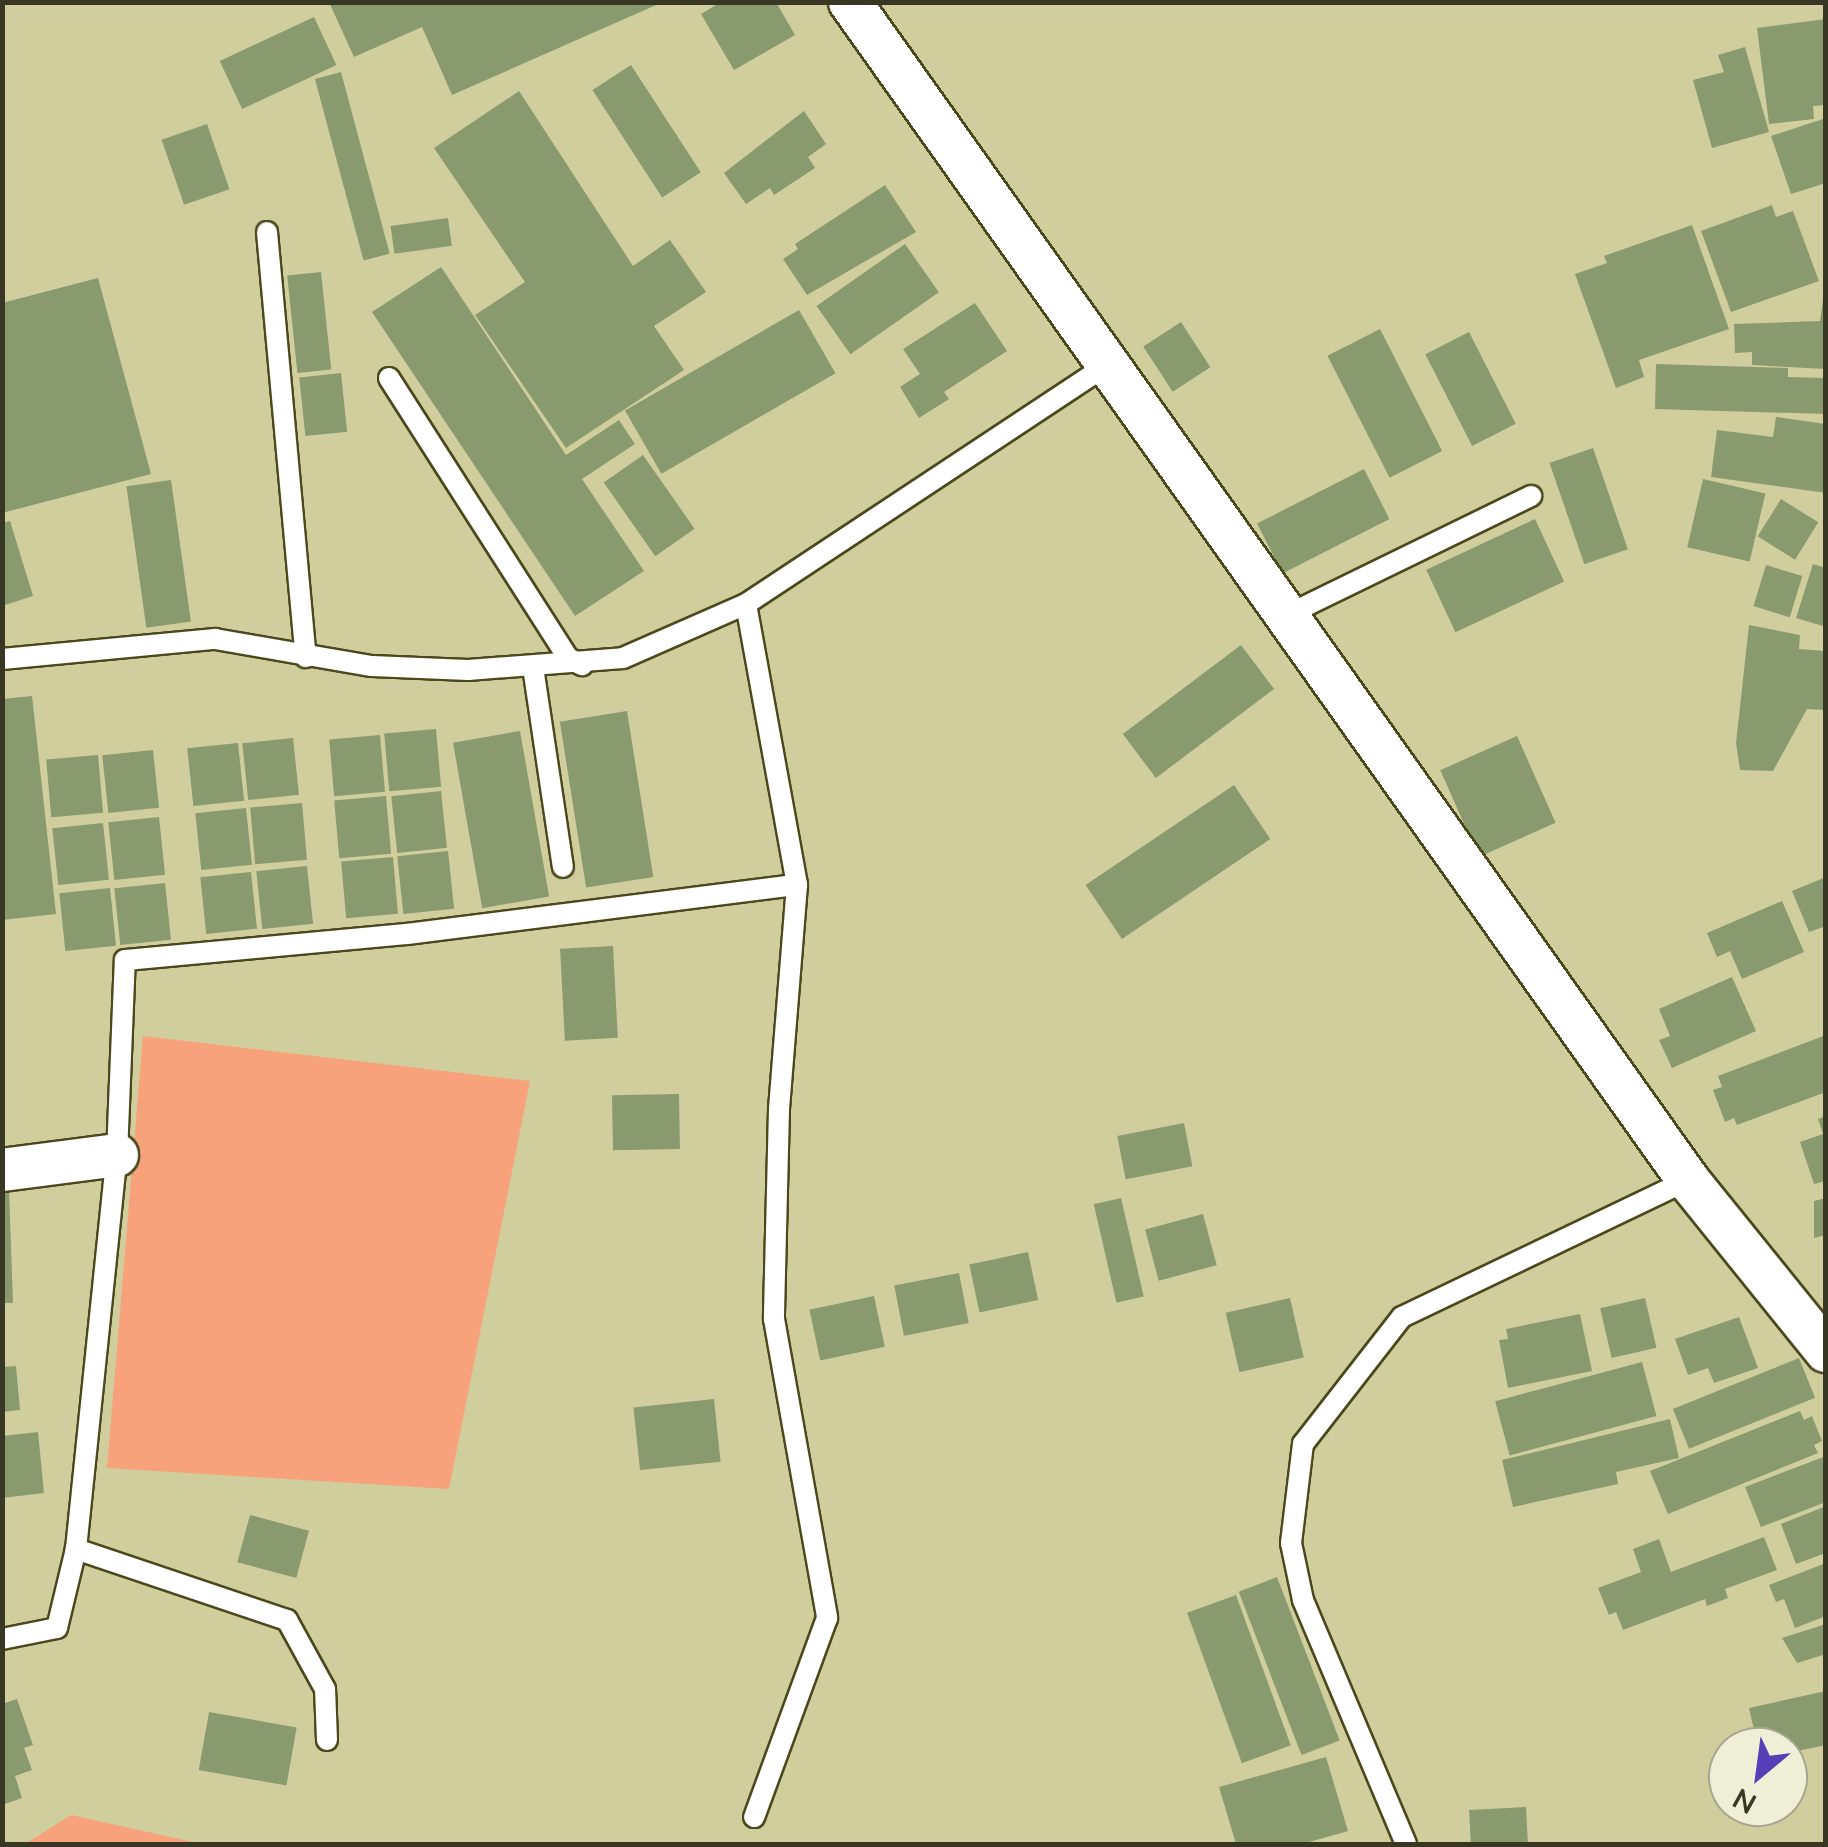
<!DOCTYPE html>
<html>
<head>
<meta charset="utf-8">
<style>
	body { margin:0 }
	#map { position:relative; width:1828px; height:1847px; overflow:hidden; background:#d1ce9e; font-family:Mulish,sans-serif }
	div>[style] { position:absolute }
	.green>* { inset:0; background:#f7a27b }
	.building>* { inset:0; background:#899a6f; transform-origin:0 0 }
	.roads { filter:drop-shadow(2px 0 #4b481c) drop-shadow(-2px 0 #4b481c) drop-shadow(0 2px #4b481c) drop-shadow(0 -2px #4b481c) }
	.lane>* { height:20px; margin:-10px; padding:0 10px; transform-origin:10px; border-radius:10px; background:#fff }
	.street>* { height:42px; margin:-21px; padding:0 21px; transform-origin:21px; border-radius:21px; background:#fff }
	span { translate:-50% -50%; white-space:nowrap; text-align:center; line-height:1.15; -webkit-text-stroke:9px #efeed6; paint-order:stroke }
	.frame { position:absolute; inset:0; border:5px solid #383724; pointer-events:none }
	.north { position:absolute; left:1708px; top:1727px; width:100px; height:100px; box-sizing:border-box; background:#efeed6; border:2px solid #a6a58f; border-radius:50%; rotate:209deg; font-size:28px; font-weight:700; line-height:40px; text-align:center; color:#383724 }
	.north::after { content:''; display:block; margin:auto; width:35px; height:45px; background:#543fb6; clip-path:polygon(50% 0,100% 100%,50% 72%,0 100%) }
</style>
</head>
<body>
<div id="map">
	<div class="green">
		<div style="clip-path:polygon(143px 1036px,530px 1081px,449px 1489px,107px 1468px)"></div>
		<div style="clip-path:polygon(71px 1815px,202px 1844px,25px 1844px)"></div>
	</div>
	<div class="building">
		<div style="clip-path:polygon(329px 2px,663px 2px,452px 95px,422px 27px,354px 57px)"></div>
		<div style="clip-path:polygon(721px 2px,776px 2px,795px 35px,734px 70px,701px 14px)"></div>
		<div style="left:314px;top:17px;width:53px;height:104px;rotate:65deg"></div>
		<div style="clip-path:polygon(1826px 19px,1826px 105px,1813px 106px,1814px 119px,1769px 124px,1757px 28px)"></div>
		<div style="clip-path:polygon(1745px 47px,1769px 132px,1712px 148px,1693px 80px,1724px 72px,1718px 55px)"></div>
		<div style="left:631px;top:65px;width:128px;height:46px;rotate:57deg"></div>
		<div style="left:341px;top:72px;width:188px;height:27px;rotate:75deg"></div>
		<div style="clip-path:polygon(519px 91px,633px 266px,670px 240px,706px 292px,654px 326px,684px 370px,566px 448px,475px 315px,525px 282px,434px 148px)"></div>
		<div style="clip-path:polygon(804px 111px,826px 144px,808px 157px,815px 168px,774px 195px,770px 188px,746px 204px,724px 173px)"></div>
		<div style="clip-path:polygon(1826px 118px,1826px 183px,1791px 194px,1771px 136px)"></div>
		<div style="left:207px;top:124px;width:69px;height:48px;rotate:71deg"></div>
		<div style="clip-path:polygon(885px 185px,916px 232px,807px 295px,783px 259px,798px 249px,795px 244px)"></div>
		<div style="clip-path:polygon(1772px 205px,1776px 217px,1793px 211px,1819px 281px,1731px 312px,1701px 231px)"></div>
		<div style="left:448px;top:218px;width:28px;height:58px;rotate:82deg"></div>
		<div style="clip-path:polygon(1692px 225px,1729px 329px,1639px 360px,1644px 377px,1616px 388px,1575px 274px,1607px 263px,1604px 256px)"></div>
		<div style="left:905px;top:244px;width:59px;height:108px;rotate:55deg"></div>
		<div style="clip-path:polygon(441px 267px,566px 455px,619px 420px,635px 444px,582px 479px,644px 571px,575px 616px,372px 312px)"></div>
		<div style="left:321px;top:272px;width:98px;height:34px;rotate:84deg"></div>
		<div style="clip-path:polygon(98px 278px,151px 474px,2px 513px,2px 303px)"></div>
		<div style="clip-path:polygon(1826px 278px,1826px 369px,1752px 365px,1752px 352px,1735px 353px,1734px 324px,1820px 321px)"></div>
		<div style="clip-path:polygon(975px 303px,1007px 351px,944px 392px,949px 399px,919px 418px,900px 387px,920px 374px,903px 349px)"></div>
		<div style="left:799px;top:310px;width:73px;height:201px;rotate:60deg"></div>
		<div style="left:1181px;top:322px;width:54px;height:45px;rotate:57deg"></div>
		<div style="left:1380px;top:329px;width:137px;height:59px;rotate:63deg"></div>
		<div style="left:1469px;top:332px;width:103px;height:49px;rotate:63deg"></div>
		<div style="clip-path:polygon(1656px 364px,1788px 368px,1788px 377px,1826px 378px,1826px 414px,1655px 409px)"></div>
		<div style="left:341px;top:373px;width:59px;height:42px;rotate:84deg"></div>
		<div style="clip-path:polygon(1776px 417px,1826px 424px,1826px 493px,1711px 477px,1717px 430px,1773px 437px)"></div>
		<div style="left:1593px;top:448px;width:107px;height:46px;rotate:71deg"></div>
		<div style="left:643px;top:455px;width:90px;height:48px;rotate:55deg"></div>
		<div style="left:1364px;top:469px;width:56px;height:120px;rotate:63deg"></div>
		<div style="left:1703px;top:479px;width:64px;height:70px;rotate:13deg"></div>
		<div style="left:171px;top:480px;width:143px;height:45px;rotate:82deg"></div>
		<div style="left:1781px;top:499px;width:44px;height:44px;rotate:32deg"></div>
		<div style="left:1535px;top:519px;width:69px;height:120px;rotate:65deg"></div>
		<div style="clip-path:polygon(10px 521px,33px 596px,2px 606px,2px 523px)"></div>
		<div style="clip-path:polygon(1813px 564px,1826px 568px,1826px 627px,1796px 618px)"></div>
		<div style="left:1766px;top:565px;width:38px;height:43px;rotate:17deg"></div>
		<div style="clip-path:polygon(1749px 625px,1800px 635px,1799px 649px,1826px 651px,1826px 710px,1807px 709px,1773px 771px,1740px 770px,1736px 743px)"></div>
		<div style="left:1241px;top:645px;width:55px;height:148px;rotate:53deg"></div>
		<div style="clip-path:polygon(32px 696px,56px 914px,2px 920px,2px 699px)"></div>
		<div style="left:627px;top:711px;width:168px;height:68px;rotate:81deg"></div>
		<div style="left:436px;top:729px;width:58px;height:52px;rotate:85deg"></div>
		<div style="left:520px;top:731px;width:168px;height:68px;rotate:80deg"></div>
		<div style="left:380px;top:735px;width:57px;height:51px;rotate:85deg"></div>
		<div style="left:1517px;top:736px;width:95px;height:84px;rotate:66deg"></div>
		<div style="left:293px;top:738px;width:57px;height:51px;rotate:84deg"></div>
		<div style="left:238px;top:743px;width:58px;height:51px;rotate:84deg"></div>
		<div style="left:153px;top:750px;width:58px;height:51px;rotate:84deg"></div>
		<div style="left:98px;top:755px;width:58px;height:52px;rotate:85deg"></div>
		<div style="left:1234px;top:785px;width:65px;height:179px;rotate:56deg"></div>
		<div style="left:441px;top:791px;width:57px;height:50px;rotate:84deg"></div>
		<div style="left:386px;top:796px;width:58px;height:52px;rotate:85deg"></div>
		<div style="left:302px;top:803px;width:57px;height:52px;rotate:85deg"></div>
		<div style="left:246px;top:808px;width:57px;height:51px;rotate:84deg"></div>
		<div style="left:159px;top:817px;width:58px;height:51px;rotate:84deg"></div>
		<div style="left:103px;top:823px;width:57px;height:51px;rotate:84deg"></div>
		<div style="left:448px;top:851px;width:58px;height:51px;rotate:84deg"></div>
		<div style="left:393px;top:857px;width:57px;height:52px;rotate:85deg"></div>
		<div style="left:307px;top:866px;width:58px;height:51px;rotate:84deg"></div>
		<div style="left:251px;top:872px;width:57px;height:51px;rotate:84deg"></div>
		<div style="clip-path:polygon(1826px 877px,1826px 926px,1809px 932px,1792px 891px)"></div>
		<div style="left:165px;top:883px;width:57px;height:51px;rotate:84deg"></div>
		<div style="left:110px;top:888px;width:58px;height:51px;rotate:84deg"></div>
		<div style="clip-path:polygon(1782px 901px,1804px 952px,1742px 979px,1730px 951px,1717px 957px,1707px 933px)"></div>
		<div style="left:613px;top:946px;width:92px;height:53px;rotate:87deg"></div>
		<div style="clip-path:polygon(1732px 977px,1756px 1031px,1672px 1068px,1659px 1040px,1670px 1036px,1659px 1009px)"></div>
		<div style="clip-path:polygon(1826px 1035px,1826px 1092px,1737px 1125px,1734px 1118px,1725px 1122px,1713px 1090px,1722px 1087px,1718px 1076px)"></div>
		<div style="left:679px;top:1094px;width:55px;height:67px;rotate:89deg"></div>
		<div style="clip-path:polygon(1826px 1116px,1826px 1181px,1814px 1184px,1800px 1142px,1823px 1134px,1818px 1119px)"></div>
		<div style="left:1184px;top:1123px;width:44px;height:68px;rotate:79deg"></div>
		<div style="clip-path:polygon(2px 1189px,9px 1189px,13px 1303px,2px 1303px)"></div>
		<div style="left:1121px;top:1198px;width:101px;height:28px;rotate:77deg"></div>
		<div style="clip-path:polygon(1826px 1198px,1826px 1235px,1814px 1238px,1814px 1201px)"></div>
		<div style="left:1203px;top:1214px;width:53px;height:60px;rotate:75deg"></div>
		<div style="left:1028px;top:1252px;width:49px;height:60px;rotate:78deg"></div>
		<div style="left:959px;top:1273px;width:51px;height:66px;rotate:79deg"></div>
		<div style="left:874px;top:1296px;width:52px;height:66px;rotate:78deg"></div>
		<div style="left:1290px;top:1298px;width:61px;height:66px;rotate:77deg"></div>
		<div style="left:1645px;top:1298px;width:51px;height:46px;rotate:77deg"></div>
		<div style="clip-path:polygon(1580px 1314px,1592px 1371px,1508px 1388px,1499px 1340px,1508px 1339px,1506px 1329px)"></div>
		<div style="clip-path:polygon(1739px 1317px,1758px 1368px,1714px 1383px,1708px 1368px,1688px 1375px,1675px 1339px)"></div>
		<div style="left:1799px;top:1358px;width:43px;height:136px;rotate:68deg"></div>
		<div style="left:1642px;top:1362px;width:56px;height:152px;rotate:75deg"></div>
		<div style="clip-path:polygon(16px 1366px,20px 1410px,2px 1412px,2px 1367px)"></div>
		<div style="left:714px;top:1399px;width:63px;height:81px;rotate:84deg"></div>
		<div style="clip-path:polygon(1800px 1411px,1804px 1420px,1812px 1416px,1822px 1441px,1814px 1445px,1818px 1453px,1668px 1514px,1650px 1471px)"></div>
		<div style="clip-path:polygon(1670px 1419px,1679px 1458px,1616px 1472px,1618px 1484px,1513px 1507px,1502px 1460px)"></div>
		<div style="clip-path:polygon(38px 1432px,44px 1493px,2px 1498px,2px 1436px)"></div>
		<div style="clip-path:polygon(1826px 1456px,1826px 1502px,1761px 1527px,1745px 1487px)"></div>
		<div style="clip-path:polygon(1826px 1506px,1826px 1553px,1796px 1564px,1781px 1524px)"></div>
		<div style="left:250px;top:1515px;width:61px;height:49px;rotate:15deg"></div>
		<div style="clip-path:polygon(1764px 1537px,1777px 1570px,1725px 1589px,1728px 1598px,1707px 1606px,1705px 1599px,1623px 1630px,1616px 1612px,1609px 1615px,1598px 1588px,1641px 1572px,1633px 1549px,1659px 1539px,1671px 1572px)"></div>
		<div style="clip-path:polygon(1826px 1563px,1826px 1616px,1795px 1628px,1784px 1599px,1776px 1602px,1769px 1585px)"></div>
		<div style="left:1277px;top:1577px;width:175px;height:41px;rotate:69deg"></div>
		<div style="left:1236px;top:1595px;width:160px;height:52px;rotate:70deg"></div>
		<div style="clip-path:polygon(1826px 1624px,1826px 1654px,1797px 1663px,1782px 1638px)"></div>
		<div style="clip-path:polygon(1826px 1691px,1826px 1745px,1788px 1753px,1788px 1747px,1758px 1747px,1749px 1708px)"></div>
		<div style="clip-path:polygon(17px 1699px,33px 1745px,24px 1748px,32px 1770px,15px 1776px,22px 1798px,2px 1805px,2px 1704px)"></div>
		<div style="left:209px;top:1712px;width:89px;height:59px;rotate:10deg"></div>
		<div style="clip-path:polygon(1326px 1757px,1348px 1831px,1302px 1844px,1236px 1844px,1219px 1787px)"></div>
		<div style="left:1526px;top:1807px;width:37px;height:57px;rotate:87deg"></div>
	</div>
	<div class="roads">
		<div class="lane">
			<div style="left:267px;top:232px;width:427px;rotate:84.8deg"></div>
			<div style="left:389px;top:378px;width:332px;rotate:57.4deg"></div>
			<div style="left:568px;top:658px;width:16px;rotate:27deg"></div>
			<div style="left:746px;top:604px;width:286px;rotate:79.7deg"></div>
			<div style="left:797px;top:885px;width:225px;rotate:94.6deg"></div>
			<div style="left:779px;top:1109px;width:210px;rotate:91.4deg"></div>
			<div style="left:774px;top:1319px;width:304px;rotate:79.9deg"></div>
			<div style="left:827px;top:1618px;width:212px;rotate:110.1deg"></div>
			<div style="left:1285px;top:616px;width:274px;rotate:-26deg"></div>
			<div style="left:2px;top:659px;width:214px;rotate:-5.4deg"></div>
			<div style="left:215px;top:639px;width:159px;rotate:9.8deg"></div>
			<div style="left:372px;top:666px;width:96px;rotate:2.4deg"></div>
			<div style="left:468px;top:670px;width:155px;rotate:-4.4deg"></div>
			<div style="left:623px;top:658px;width:134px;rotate:-23.7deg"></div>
			<div style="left:746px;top:604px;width:433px;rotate:-33.5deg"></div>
			<div style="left:533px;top:667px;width:202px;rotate:81.5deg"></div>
			<div style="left:2px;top:1639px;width:56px;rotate:-11.3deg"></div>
			<div style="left:57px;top:1628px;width:81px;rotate:-76.5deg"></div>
			<div style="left:327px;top:1740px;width:51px;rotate:-92.2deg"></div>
			<div style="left:325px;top:1689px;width:79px;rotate:-118.8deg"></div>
			<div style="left:287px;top:1620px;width:223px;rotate:-161.4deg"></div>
			<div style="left:76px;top:1549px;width:396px;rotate:-84.1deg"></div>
			<div style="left:117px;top:1155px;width:195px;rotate:-87.7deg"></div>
			<div style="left:125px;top:960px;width:283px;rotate:-5.3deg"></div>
			<div style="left:407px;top:934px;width:393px;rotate:-7.2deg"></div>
			<div style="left:1406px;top:1844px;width:265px;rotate:-112.9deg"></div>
			<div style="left:1303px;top:1600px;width:58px;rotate:-101.9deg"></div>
			<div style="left:1291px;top:1543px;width:100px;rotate:-83.1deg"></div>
			<div style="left:1303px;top:1444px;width:161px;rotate:-52.1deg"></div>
			<div style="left:1402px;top:1317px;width:317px;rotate:-25.6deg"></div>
		</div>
		<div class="street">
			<div style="left:850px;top:2px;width:1446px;rotate:54.57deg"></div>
			<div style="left:1688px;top:1180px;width:220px;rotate:51.1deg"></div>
			<div style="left:2px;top:1170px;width:116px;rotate:-7.4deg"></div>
		</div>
	</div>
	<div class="frame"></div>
	<div class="north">N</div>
</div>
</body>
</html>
